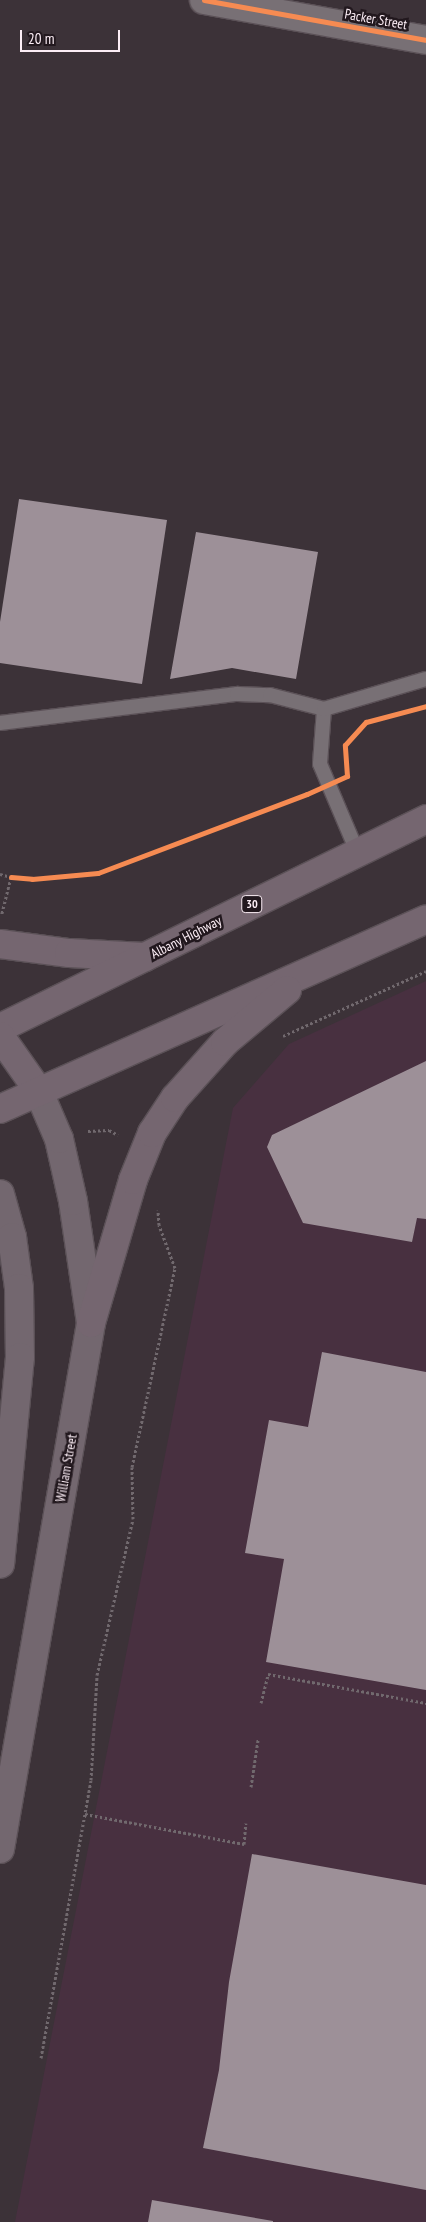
<!DOCTYPE html>
<html>
<head>
<meta charset="utf-8">
<style>
	body { margin:0 }
	#map { position:relative; width:426px; height:2222px; overflow:hidden; background:#3c3238; font-family:"PT Sans Narrow",sans-serif }
	div>[style] { position:absolute }
	.built>* { inset:0; background:#483040 }
	.building>* { inset:0; background:#9d9098 }
	.path>* { height:3px; margin-top:-1.5px; transform-origin:0; background:repeating-linear-gradient(90deg,#71696e 0 2.5px,transparent 0 5px) }
	.roads { filter:drop-shadow(1px 0 #5b5157) drop-shadow(-1px 0 #5b5157) drop-shadow(0 1px #5b5157) drop-shadow(0 -1px #5b5157) }
	.service>* { height:14px; margin:-7px; padding:0 7px; transform-origin:7px; border-radius:7px; background:#787075 }
	.minor>* { height:28px; margin:-14px; padding:0 14px; transform-origin:14px; border-radius:14px; background:#787075 }
	.primary>* { height:28px; margin:-14px; padding:0 14px; transform-origin:14px; border-radius:14px; background:#73676f }
	.trunk>* { height:28px; margin:-14px; padding:0 14px; transform-origin:14px; border-radius:14px; background:#756670 }
	.cycleway>* { height:5px; margin:-2.5px; padding:0 2.5px; transform-origin:2.5px; border-radius:2.5px; background:#f68b52 }
	span { translate:-50% -50%; white-space:nowrap; text-align:center; line-height:1.15; -webkit-text-stroke:5px #22181e; paint-order:stroke }
	.shield-label span { padding:1px 4px; background:#22181e; border:1px solid; border-radius:4px; -webkit-text-stroke-width:0 }
	.shield-label { font-size:12px; color:#fceef6; font-weight:700 }
	.street-label { font-size:14px; color:#fceef6 }
	.scale { position:absolute; left:20px; top:30px; width:100px; height:22px; box-sizing:border-box; border:2px solid #fceef6; border-top:0; padding-left:6px; font-size:15px; line-height:18px; white-space:nowrap; color:#fceef6; -webkit-text-stroke:4px #22181e; paint-order:stroke }
</style>
</head>
<body>
<div id="map">
	<div class="built">
		<div style="clip-path:polygon(426px 981px,426px 2222px,15px 2222px,233px 1108px,289px 1044px)"></div>
	</div>
	<div class="building">
		<div style="clip-path:polygon(19px 499px,167px 520px,142px 684px,0 663px,0 622px)"></div>
		<div style="clip-path:polygon(196px 532px,318px 552px,296px 679px,232px 668px,170px 679px)"></div>
		<div style="clip-path:polygon(426px 1061px,426px 1219px,417px 1218px,412px 1242px,303px 1223px,267px 1147px,272px 1135px)"></div>
		<div style="clip-path:polygon(322px 1352px,426px 1372px,426px 1690px,266px 1662px,284px 1559px,245px 1553px,269px 1420px,308px 1427px)"></div>
		<div style="clip-path:polygon(252px 1854px,426px 1885px,426px 2190px,203px 2148px,219px 2070px,229px 1982px)"></div>
		<div style="clip-path:polygon(152px 2200px,273px 2221px,273px 2222px,148px 2222px)"></div>
	</div>
	<div class="path">
		<div style="left:0;top:874px;width:11px;rotate:15deg"></div>
		<div style="left:11px;top:877px;width:38px;rotate:104deg"></div>
		<div style="left:283px;top:1036px;width:157px;rotate:-24.4deg"></div>
		<div style="left:88px;top:1131px;width:21px;rotate:-3deg"></div>
		<div style="left:109px;top:1130px;width:10px;rotate:29deg"></div>
		<div style="left:261px;top:1703px;width:30px;rotate:-76deg"></div>
		<div style="left:268px;top:1674px;width:161px;rotate:10.4deg"></div>
		<div style="left:251px;top:1787px;width:48px;rotate:-81.5deg"></div>
		<div style="left:85px;top:1814px;width:162px;rotate:10.7deg"></div>
		<div style="left:244px;top:1844px;width:21px;rotate:-85deg"></div>
		<div style="left:41px;top:2058px;width:282px;rotate:-79.8deg"></div>
		<div style="left:91px;top:1780px;width:105px;rotate:-86.7deg"></div>
		<div style="left:97px;top:1675px;width:160px;rotate:-77deg"></div>
		<div style="left:133px;top:1519px;width:52px;rotate:-91.1deg"></div>
		<div style="left:132px;top:1467px;width:204px;rotate:-77.8deg"></div>
		<div style="left:175px;top:1268px;width:46px;rotate:-110.4deg"></div>
		<div style="left:159px;top:1225px;width:15px;rotate:-94deg"></div>
	</div>
	<div class="roads">
		<div class="service">
			<div style="left:324px;top:709px;width:55px;rotate:94.2deg"></div>
			<div style="left:320px;top:764px;width:95px;rotate:67deg"></div>
			<div style="left:0;top:723px;width:239px;rotate:-7deg"></div>
			<div style="left:237px;top:694px;width:33px;rotate:2deg"></div>
			<div style="left:270px;top:695px;width:56px;rotate:14.5deg"></div>
			<div style="left:324px;top:709px;width:106px;rotate:-16.4deg"></div>
		</div>
		<div class="minor">
			<div style="left:204px;top:0;width:226px;rotate:10.2deg"></div>
		</div>
		<div class="primary">
			<div style="left:0;top:1194px;width:45px;rotate:74.4deg"></div>
			<div style="left:12px;top:1237px;width:51px;rotate:82.2deg"></div>
			<div style="left:19px;top:1288px;width:69px;rotate:89.2deg"></div>
			<div style="left:20px;top:1357px;width:208px;rotate:95.5deg"></div>
			<div style="left:0;top:1849px;width:534px;rotate:-80.18deg"></div>
			<div style="left:91px;top:1323px;width:123px;rotate:-98.4deg"></div>
			<div style="left:73px;top:1201px;width:64px;rotate:-102.7deg"></div>
			<div style="left:59px;top:1139px;width:53px;rotate:-113.2deg"></div>
		</div>
		<div class="trunk">
			<div style="left:0;top:944px;width:70px;rotate:7.4deg"></div>
			<div style="left:69px;top:953px;width:76px;rotate:3deg"></div>
			<div style="left:0;top:1028px;width:475px;rotate:-26.1deg"></div>
			<div style="left:0;top:1036px;width:66px;rotate:54.9deg"></div>
			<div style="left:0;top:1109px;width:466px;rotate:-24deg"></div>
			<div style="left:91px;top:1323px;width:149px;rotate:-73.6deg"></div>
			<div style="left:133px;top:1180px;width:51px;rotate:-68deg"></div>
			<div style="left:152px;top:1133px;width:42px;rotate:-56.7deg"></div>
			<div style="left:175px;top:1098px;width:75px;rotate:-48.2deg"></div>
			<div style="left:225px;top:1042px;width:81px;rotate:-40deg"></div>
		</div>
	</div>
	<div class="cycleway">
		<div style="left:204px;top:0;width:226px;rotate:10.2deg"></div>
		<div style="left:11px;top:877px;width:21px;rotate:5deg"></div>
		<div style="left:32px;top:879px;width:66px;rotate:-5.2deg"></div>
		<div style="left:98px;top:873px;width:223px;rotate:-20.7deg"></div>
		<div style="left:307px;top:794px;width:44px;rotate:-24.2deg"></div>
		<div style="left:347px;top:776px;width:31px;rotate:-94deg"></div>
		<div style="left:345px;top:745px;width:31px;rotate:-48deg"></div>
		<div style="left:366px;top:722px;width:62px;rotate:-14.9deg"></div>
	</div>
	<div class="shield-label">
		<span style="left:252px;top:904px">30</span>
	</div>
	<div class="street-label">
		<span style="left:376px;top:19px;rotate:10deg">Packer Street</span>
		<span style="left:186px;top:937px;rotate:-27deg">Albany Highway</span>
		<span style="left:66px;top:1468px;rotate:-80deg">William Street</span>
	</div>
	<div class="scale">20 m</div>
</div>
</body>
</html>
